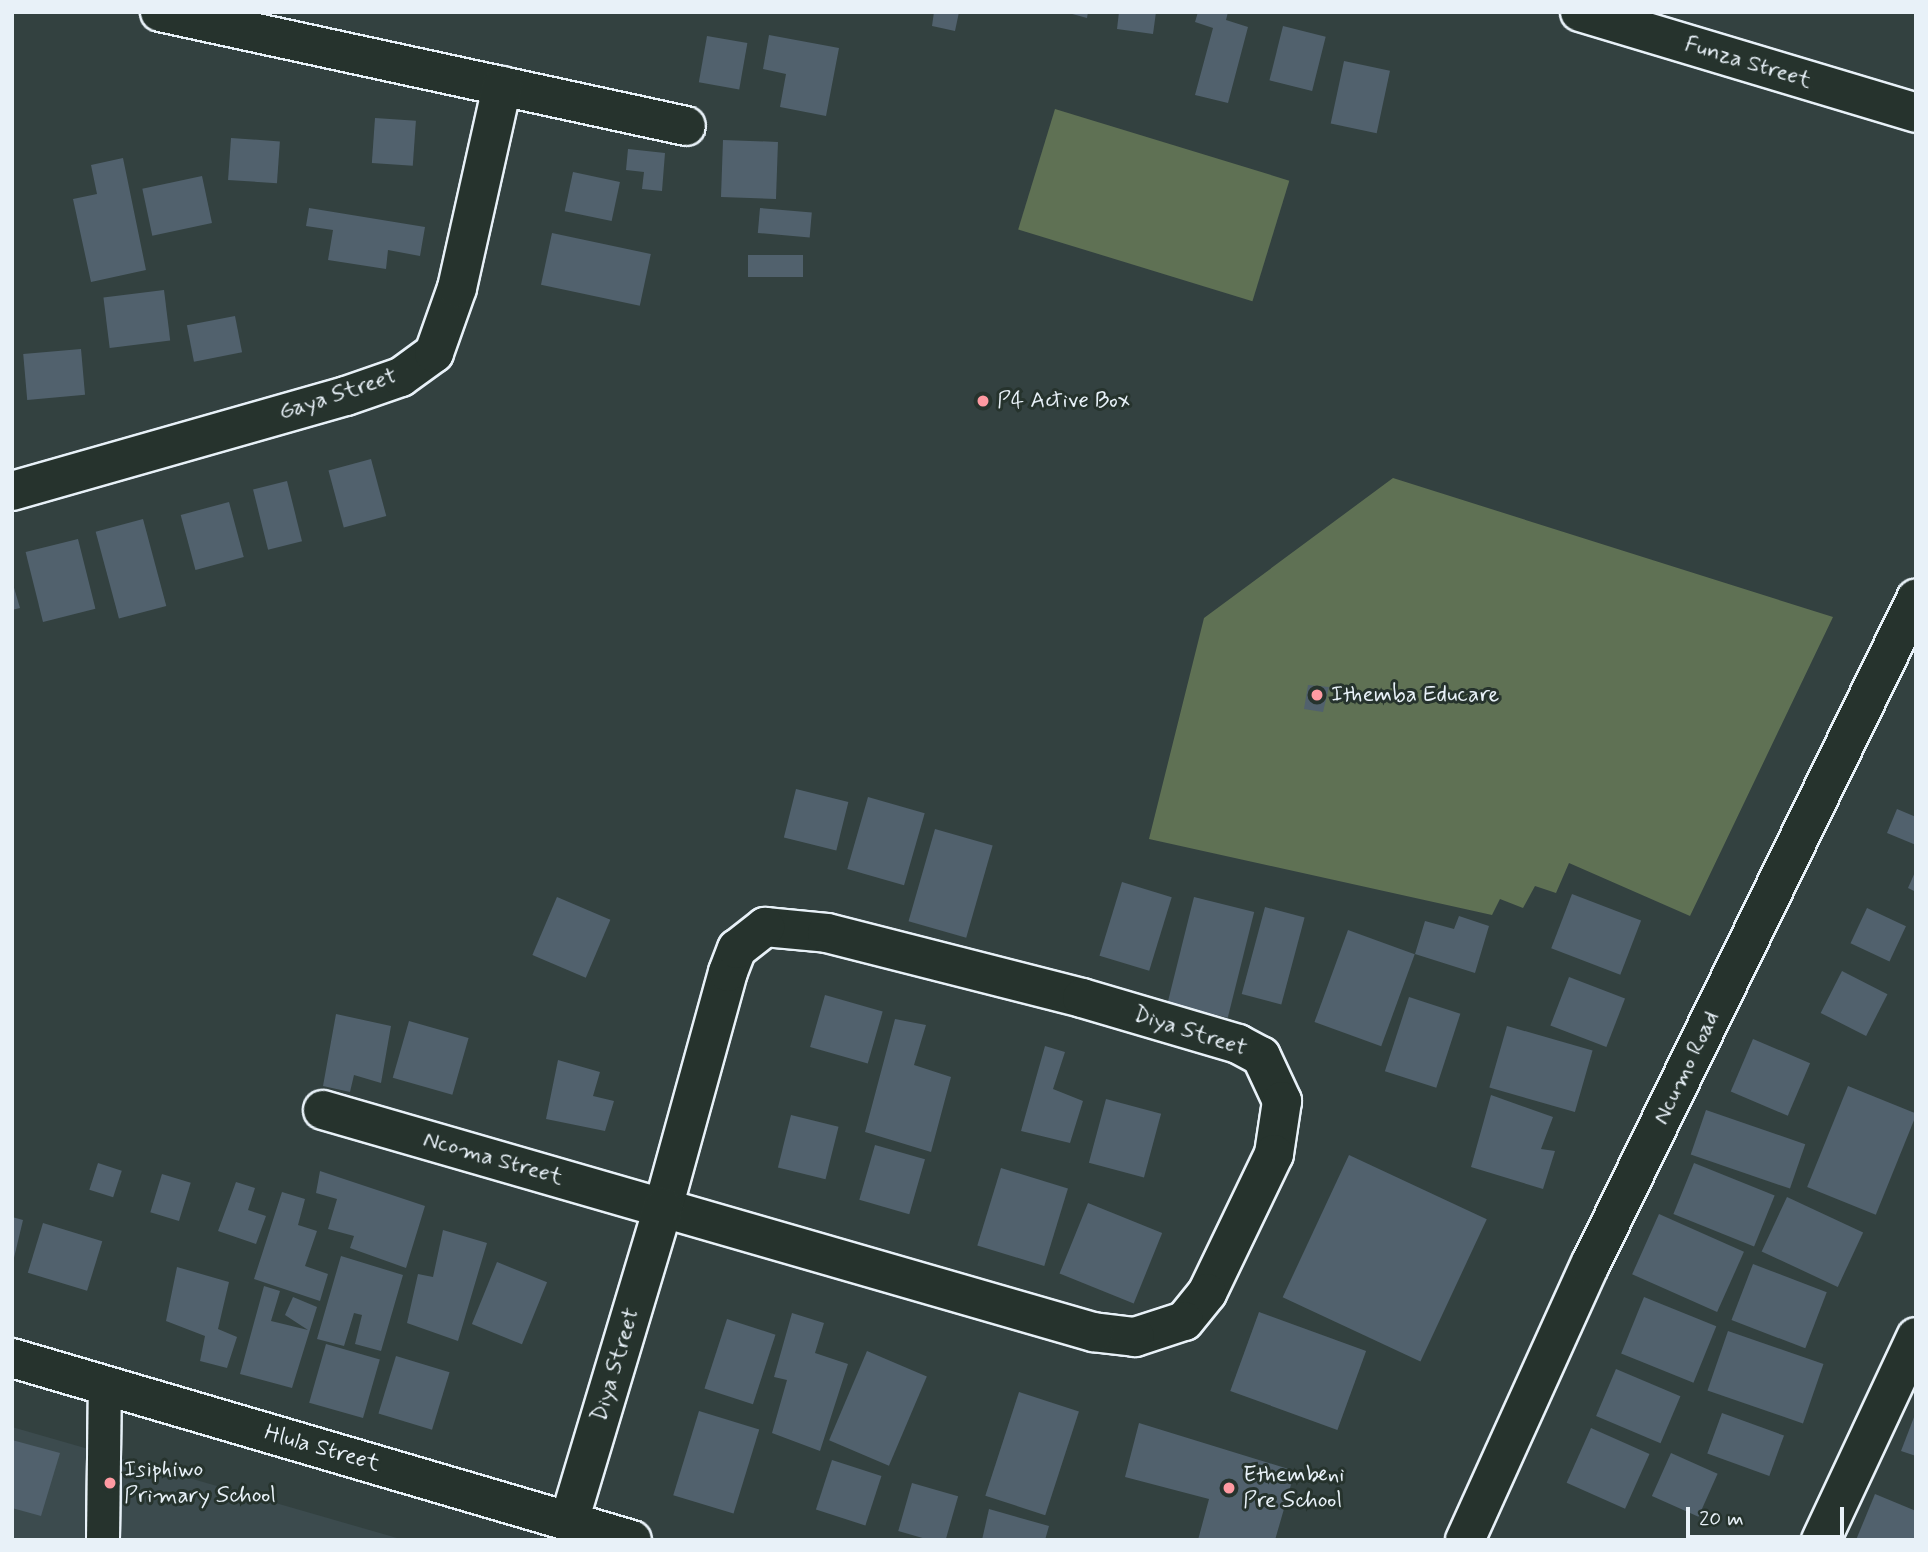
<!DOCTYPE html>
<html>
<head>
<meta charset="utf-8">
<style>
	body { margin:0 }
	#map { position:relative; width:1928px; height:1552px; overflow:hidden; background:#334140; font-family:Mynerve,sans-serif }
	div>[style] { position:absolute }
	.built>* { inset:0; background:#3c4b4e }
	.green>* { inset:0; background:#5f7154; transform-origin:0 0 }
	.building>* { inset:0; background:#51616d; transform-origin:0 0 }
	.roads { filter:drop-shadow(2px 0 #e8f1f8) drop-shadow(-2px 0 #e8f1f8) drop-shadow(0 2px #e8f1f8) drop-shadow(0 -2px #e8f1f8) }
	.service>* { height:32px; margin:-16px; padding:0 16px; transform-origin:16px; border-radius:16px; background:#26332d }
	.minor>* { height:38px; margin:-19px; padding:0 19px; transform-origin:19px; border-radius:19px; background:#26332d }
	.dots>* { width:19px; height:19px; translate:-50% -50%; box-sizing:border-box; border:4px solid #26332d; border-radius:50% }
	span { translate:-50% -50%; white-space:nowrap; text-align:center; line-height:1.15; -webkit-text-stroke:6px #26332d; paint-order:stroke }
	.street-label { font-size:23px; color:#e8f1f8 }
	.poi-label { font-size:23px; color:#e8f1f8 }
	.left { translate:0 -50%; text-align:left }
	.frame { position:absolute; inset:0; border:14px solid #e8f1f8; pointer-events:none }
	.scale { position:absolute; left:1686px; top:1507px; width:158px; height:32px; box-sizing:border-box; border:4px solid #e8f1f8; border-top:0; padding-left:9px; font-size:21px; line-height:24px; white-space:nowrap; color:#e8f1f8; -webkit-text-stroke:5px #26332d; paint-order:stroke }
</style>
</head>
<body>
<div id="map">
	<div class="built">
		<div style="clip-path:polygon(12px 1427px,404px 1540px,12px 1540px)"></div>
	</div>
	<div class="green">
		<div style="left:1055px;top:109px;width:245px;height:126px;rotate:17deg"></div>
		<div style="clip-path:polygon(1393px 478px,1833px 617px,1690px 916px,1569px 863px,1556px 893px,1535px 886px,1523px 908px,1500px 899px,1492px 915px,1149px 839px,1204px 618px)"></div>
	</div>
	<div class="building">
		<div style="clip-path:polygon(934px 12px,959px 12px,955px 31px,932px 26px)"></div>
		<div style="clip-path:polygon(1065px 12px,1088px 12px,1087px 18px)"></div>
		<div style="clip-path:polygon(1119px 12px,1156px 12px,1153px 34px,1117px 29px)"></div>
		<div style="clip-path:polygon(1198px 12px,1228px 12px,1226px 20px,1248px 27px,1228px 103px,1195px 95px,1213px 28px,1195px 22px)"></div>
		<div style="left:1283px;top:26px;width:44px;height:56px;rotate:14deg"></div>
		<div style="clip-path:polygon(769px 35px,839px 48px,826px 116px,780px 107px,786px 74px,763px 69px)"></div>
		<div style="left:707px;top:36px;width:41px;height:47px;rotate:10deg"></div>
		<div style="left:1344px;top:61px;width:47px;height:64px;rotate:12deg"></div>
		<div style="left:375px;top:118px;width:41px;height:45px;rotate:4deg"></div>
		<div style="left:231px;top:138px;width:49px;height:42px;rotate:4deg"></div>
		<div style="left:723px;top:140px;width:55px;height:57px;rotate:2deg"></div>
		<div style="clip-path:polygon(628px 149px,665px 153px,662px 191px,642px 189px,644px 172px,626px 170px)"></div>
		<div style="clip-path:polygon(123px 158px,146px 270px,91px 282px,73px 199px,97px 194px,91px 165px)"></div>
		<div style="left:573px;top:172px;width:48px;height:40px;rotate:12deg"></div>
		<div style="left:202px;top:176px;width:48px;height:61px;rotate:78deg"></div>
		<div style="clip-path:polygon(309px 208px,425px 227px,420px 256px,388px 250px,386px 269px,328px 260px,333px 230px,306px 226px)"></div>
		<div style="left:760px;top:208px;width:52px;height:25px;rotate:5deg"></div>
		<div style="left:552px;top:233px;width:101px;height:53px;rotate:12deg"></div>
		<div style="left:748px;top:255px;width:55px;height:22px"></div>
		<div style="left:164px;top:290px;width:51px;height:61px;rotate:83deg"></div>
		<div style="left:235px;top:316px;width:37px;height:49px;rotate:79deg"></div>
		<div style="left:81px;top:349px;width:46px;height:58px;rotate:85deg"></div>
		<div style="left:371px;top:459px;width:59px;height:44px;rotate:75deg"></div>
		<div style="left:287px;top:481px;width:62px;height:35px;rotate:76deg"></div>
		<div style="left:229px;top:502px;width:57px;height:50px;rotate:75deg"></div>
		<div style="left:143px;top:519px;width:90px;height:49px;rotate:75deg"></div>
		<div style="left:78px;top:539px;width:72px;height:54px;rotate:76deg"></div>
		<div style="clip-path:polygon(12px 581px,20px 608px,12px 610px)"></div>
		<div style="clip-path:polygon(1308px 685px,1329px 687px,1323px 712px,1304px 709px)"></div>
		<div style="left:796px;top:789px;width:54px;height:50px;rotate:14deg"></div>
		<div style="left:868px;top:797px;width:59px;height:75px;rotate:16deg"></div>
		<div style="clip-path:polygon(1897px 809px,1916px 817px,1916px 845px,1887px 833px)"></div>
		<div style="left:935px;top:829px;width:60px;height:96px;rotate:16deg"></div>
		<div style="clip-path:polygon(1916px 870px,1916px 892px,1908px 888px)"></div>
		<div style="left:1122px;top:882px;width:52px;height:77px;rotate:17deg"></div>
		<div style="left:1572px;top:894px;width:74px;height:58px;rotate:21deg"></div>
		<div style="left:557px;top:897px;width:58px;height:63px;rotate:23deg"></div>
		<div style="left:1194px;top:897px;width:62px;height:109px;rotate:14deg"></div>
		<div style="left:1265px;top:907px;width:41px;height:90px;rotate:15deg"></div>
		<div style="left:1867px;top:908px;width:43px;height:39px;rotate:25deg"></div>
		<div style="clip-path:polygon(1459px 916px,1489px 926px,1475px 973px,1415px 954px,1425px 921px,1454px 929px)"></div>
		<div style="left:1348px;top:930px;width:71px;height:98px;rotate:20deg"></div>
		<div style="left:1842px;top:971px;width:51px;height:47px;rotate:27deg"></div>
		<div style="left:1569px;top:977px;width:60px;height:52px;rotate:21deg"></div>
		<div style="left:825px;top:995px;width:60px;height:54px;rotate:16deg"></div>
		<div style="left:1409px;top:997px;width:54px;height:78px;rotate:18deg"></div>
		<div style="clip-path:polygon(336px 1014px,391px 1026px,381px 1083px,354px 1075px,350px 1092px,323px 1086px)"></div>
		<div style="clip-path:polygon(895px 1019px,926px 1025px,914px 1065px,951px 1077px,931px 1152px,865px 1132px)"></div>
		<div style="left:409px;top:1021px;width:62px;height:59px;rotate:16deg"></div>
		<div style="left:1507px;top:1026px;width:89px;height:64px;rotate:16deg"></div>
		<div style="left:1753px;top:1039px;width:62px;height:57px;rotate:23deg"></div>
		<div style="clip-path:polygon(1045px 1046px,1065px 1052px,1053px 1089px,1083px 1101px,1070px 1143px,1021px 1131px)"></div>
		<div style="clip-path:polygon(558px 1060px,600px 1072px,593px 1096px,614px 1101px,605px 1131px,546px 1119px)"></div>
		<div style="left:1848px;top:1086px;width:74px;height:109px;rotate:22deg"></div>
		<div style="clip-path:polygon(1491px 1095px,1553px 1117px,1541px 1149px,1555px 1151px,1543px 1189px,1471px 1167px)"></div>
		<div style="left:1106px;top:1099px;width:57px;height:66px;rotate:15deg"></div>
		<div style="left:1706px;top:1110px;width:105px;height:47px;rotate:19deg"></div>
		<div style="left:791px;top:1115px;width:49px;height:54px;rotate:14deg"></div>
		<div style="left:875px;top:1145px;width:52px;height:57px;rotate:16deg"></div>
		<div style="left:1349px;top:1155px;width:152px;height:157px;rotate:25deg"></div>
		<div style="left:98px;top:1163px;width:25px;height:28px;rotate:18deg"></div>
		<div style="left:1694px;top:1163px;width:87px;height:55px;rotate:22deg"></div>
		<div style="left:1001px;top:1168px;width:70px;height:81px;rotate:17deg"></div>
		<div style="clip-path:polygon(320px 1171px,425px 1206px,406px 1268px,350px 1248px,354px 1236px,328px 1229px,337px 1199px,316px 1193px)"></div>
		<div style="left:162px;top:1174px;width:30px;height:40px;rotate:17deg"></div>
		<div style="clip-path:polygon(236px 1182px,255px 1188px,248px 1210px,266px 1216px,256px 1244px,218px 1231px)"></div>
		<div style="clip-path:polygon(282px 1192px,305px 1199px,298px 1225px,317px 1231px,305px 1266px,328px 1274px,320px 1301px,254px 1279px)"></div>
		<div style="left:1787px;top:1197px;width:84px;height:60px;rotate:25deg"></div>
		<div style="left:1088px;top:1203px;width:80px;height:76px;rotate:22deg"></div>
		<div style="left:1659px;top:1214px;width:93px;height:66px;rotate:24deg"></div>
		<div style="clip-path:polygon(12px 1217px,23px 1220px,13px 1262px,12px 1262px)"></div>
		<div style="left:43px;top:1223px;width:62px;height:52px;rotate:17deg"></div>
		<div style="clip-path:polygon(443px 1230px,487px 1243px,458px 1341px,407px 1323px,418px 1274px,433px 1277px)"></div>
		<div style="clip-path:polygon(341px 1256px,403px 1275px,381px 1351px,355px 1344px,362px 1315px,354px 1313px,344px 1346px,317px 1339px)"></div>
		<div style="left:497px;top:1262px;width:54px;height:67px;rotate:22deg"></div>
		<div style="left:1753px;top:1264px;width:79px;height:60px;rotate:21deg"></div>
		<div style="clip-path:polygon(177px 1267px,229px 1282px,218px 1329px,237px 1337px,227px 1368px,200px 1361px,205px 1336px,166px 1321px)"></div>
		<div style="clip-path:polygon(264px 1286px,280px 1291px,271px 1321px,308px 1330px,285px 1315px,293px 1297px,317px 1307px,292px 1388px,240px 1374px)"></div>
		<div style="left:1644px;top:1297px;width:78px;height:61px;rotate:22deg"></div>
		<div style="left:1259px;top:1312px;width:114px;height:84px;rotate:20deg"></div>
		<div style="clip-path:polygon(792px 1313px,824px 1323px,815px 1353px,848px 1364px,820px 1451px,772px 1433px,787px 1380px,774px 1377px)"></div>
		<div style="left:727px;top:1319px;width:51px;height:73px;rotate:18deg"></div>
		<div style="left:1728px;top:1331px;width:101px;height:63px;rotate:19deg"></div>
		<div style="left:326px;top:1344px;width:56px;height:61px;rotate:16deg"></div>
		<div style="left:867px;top:1351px;width:65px;height:97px;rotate:23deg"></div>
		<div style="left:396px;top:1356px;width:56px;height:60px;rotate:17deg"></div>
		<div style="left:1616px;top:1369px;width:70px;height:51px;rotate:23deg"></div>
		<div style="left:1019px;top:1392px;width:63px;height:109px;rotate:18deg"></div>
		<div style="left:699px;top:1411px;width:63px;height:88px;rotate:17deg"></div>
		<div style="clip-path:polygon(1916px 1412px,1916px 1456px,1901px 1451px)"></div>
		<div style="left:1722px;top:1413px;width:66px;height:43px;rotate:20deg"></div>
		<div style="clip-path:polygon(1139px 1423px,1295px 1471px,1275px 1540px,1198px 1540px,1209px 1499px,1125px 1477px)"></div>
		<div style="left:1591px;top:1428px;width:64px;height:60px;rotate:24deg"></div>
		<div style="clip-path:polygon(12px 1440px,60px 1453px,41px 1516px,12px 1508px)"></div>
		<div style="left:1671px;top:1453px;width:51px;height:47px;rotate:24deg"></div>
		<div style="left:832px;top:1460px;width:52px;height:52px;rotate:18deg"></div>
		<div style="left:912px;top:1483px;width:48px;height:50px;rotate:16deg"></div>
		<div style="clip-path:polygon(1875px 1494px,1916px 1511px,1916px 1540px,1856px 1540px)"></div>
		<div style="clip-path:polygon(989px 1509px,1049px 1526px,1045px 1540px,982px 1540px)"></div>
	</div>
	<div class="roads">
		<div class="service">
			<div style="left:103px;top:1540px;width:155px;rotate:-89.3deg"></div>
		</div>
		<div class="minor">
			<div style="left:160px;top:12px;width:538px;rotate:12.23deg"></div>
			<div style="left:1580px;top:12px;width:351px;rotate:16.7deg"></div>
			<div style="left:12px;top:491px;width:347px;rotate:-15.9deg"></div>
			<div style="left:346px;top:396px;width:58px;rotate:-19.1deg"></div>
			<div style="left:401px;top:377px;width:41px;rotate:-36deg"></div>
			<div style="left:434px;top:353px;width:69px;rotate:-70.5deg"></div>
			<div style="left:457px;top:288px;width:207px;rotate:-77.4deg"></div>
			<div style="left:765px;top:927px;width:62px;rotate:5.5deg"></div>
			<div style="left:827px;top:933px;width:263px;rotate:14.3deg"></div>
			<div style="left:1082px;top:998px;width:163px;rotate:16.4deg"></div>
			<div style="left:1238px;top:1044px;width:26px;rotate:28deg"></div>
			<div style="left:1261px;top:1056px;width:50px;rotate:65deg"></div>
			<div style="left:1282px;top:1101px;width:54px;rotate:98.6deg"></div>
			<div style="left:1274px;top:1154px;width:154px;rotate:115.7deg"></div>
			<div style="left:1207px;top:1293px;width:36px;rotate:129deg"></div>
			<div style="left:1184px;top:1321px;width:52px;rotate:161.9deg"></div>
			<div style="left:1135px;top:1337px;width:42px;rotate:-173.2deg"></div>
			<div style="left:1093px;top:1332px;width:448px;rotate:-163.9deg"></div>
			<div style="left:663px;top:1208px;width:245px;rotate:-74.6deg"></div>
			<div style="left:728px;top:972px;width:25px;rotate:-69deg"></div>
			<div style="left:737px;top:949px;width:36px;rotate:-38deg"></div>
			<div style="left:323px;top:1110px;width:354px;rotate:16.1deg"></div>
			<div style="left:663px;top:1208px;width:328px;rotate:106.7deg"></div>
			<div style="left:12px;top:1358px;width:646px;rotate:16.36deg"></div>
			<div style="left:1465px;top:1540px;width:302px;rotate:-65.6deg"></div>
			<div style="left:1590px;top:1265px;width:742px;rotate:-63.92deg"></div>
			<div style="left:1821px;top:1540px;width:224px;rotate:-64.9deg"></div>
		</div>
	</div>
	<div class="dots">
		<div style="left:983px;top:401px;background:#ff9aa2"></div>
		<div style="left:1317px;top:695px;background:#ff9aa2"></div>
		<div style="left:110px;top:1483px;background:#ff9aa2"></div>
		<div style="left:1229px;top:1488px;background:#ff9aa2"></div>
	</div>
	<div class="street-label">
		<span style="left:1748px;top:63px;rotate:17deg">Funza Street</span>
		<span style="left:338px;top:395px;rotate:-18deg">Gaya Street</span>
		<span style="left:1190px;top:1032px;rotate:18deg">Diya Street</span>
		<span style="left:1687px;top:1068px;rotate:-64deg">Ncumo Road</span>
		<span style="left:493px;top:1159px;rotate:16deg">Ncoma Street</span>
		<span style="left:616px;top:1365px;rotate:-73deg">Diya Street</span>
		<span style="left:322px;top:1449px;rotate:16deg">Hlula Street</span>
	</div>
	<div class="poi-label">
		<span class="left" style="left:997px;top:401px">P4 Active Box</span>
		<span class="left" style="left:1331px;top:695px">Ithemba Educare</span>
		<span class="left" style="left:124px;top:1483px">Isiphiwo<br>Primary School</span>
		<span class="left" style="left:1243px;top:1488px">Ethembeni<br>Pre School</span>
	</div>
	<div class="frame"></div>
	<div class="scale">20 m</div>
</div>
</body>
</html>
